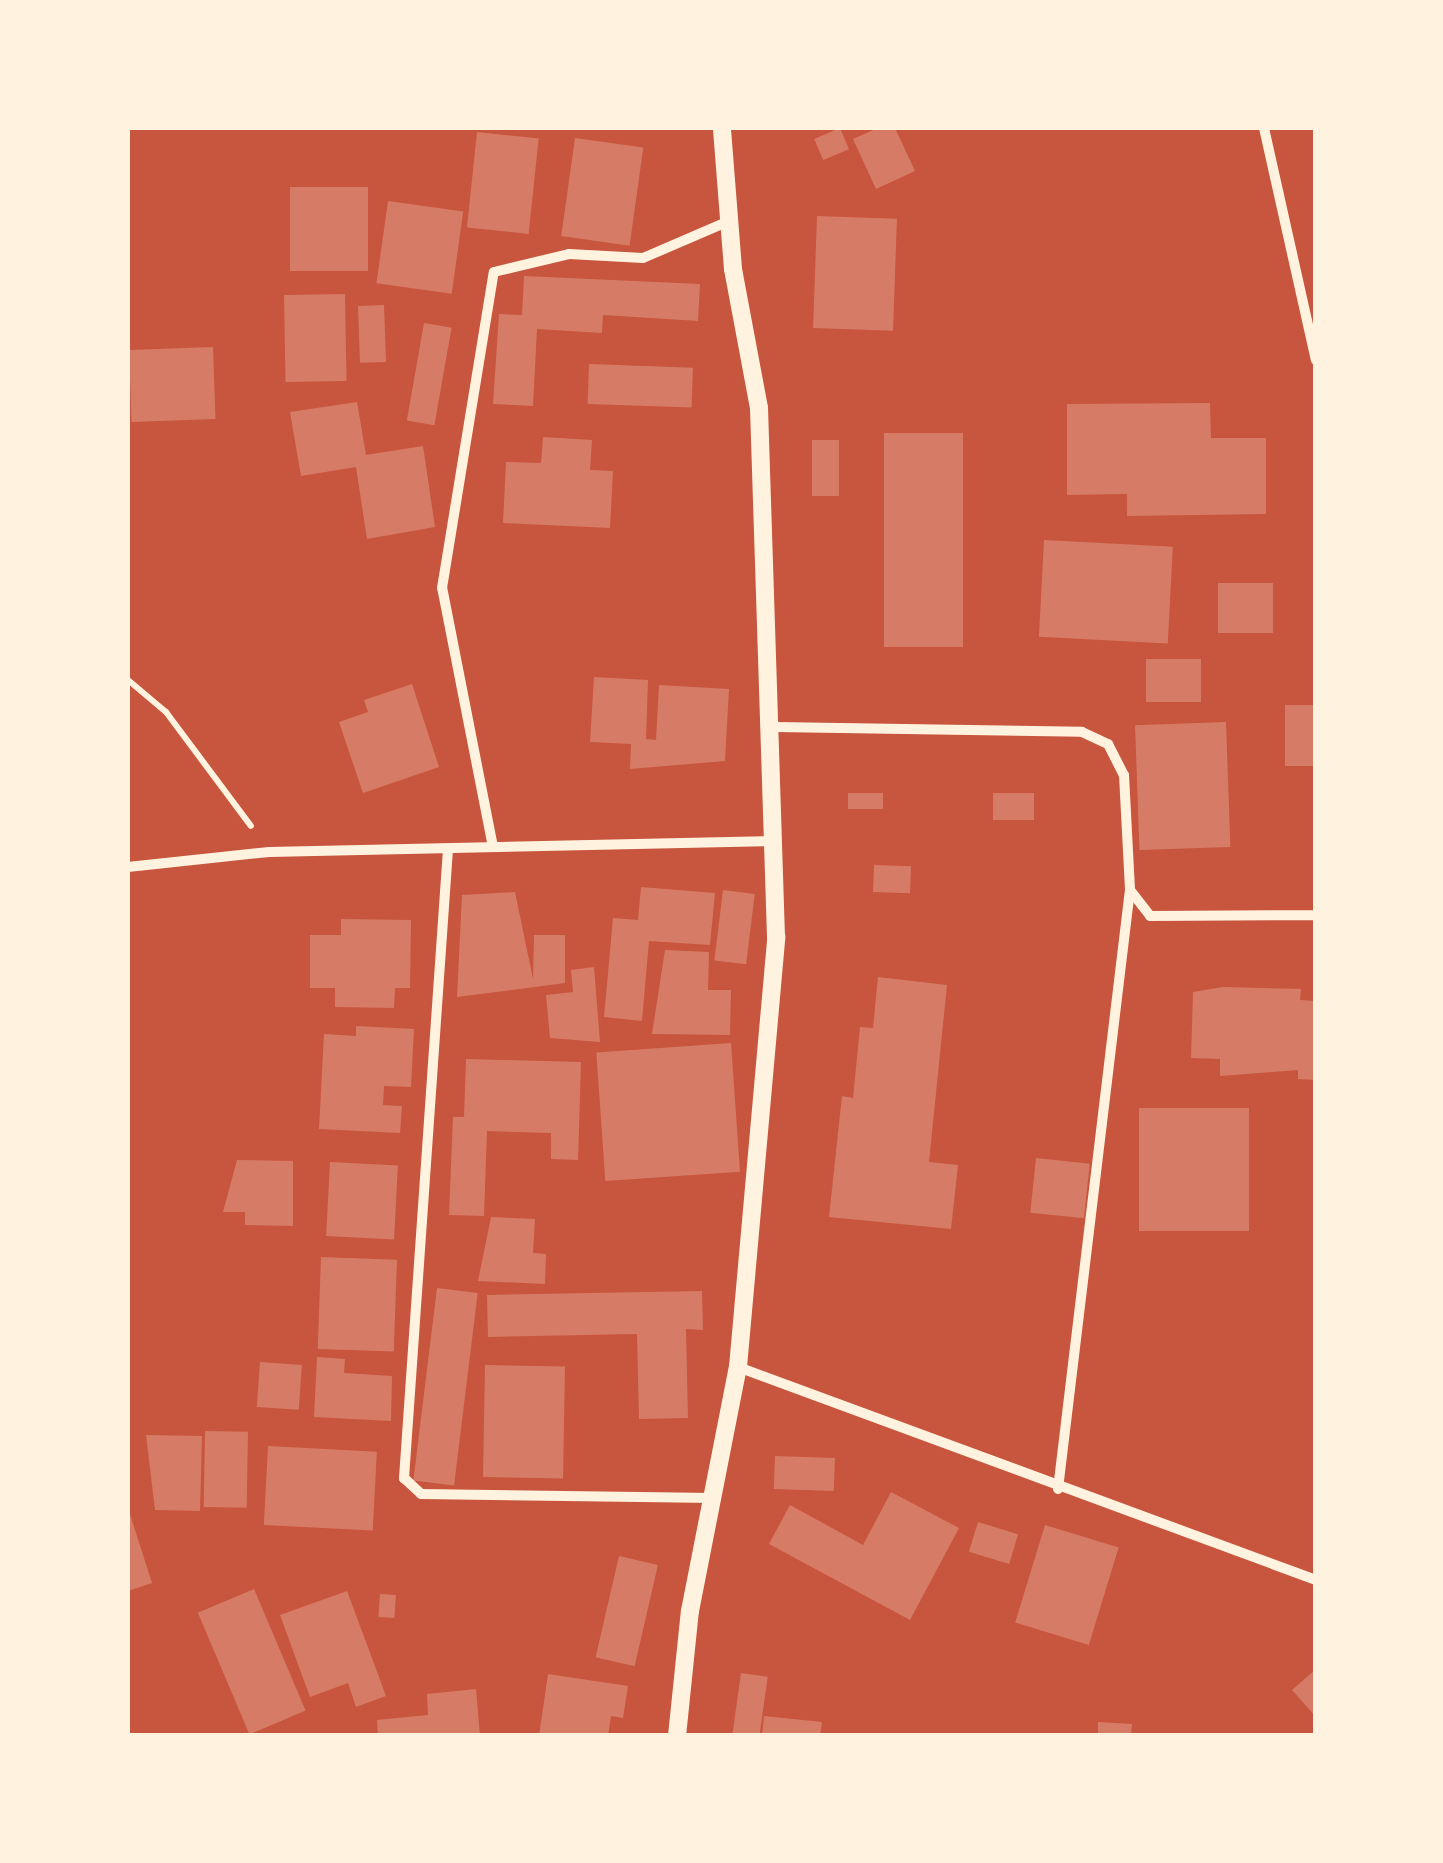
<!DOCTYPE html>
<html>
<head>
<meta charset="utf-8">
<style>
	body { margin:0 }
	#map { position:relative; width:1443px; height:1863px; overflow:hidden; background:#c8553d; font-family:"Fira Sans",sans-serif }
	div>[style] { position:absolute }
	.building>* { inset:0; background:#d67c66; transform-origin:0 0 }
	.path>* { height:6px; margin:-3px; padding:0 3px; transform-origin:3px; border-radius:3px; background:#fff3e0 }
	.minor>* { height:10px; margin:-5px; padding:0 5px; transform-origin:5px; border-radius:5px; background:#fff3e0 }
	.tertiary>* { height:18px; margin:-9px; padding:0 9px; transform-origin:9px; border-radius:9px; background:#fff3e0 }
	span { translate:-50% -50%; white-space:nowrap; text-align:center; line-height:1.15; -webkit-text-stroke:8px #fff3e0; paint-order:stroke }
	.frame { position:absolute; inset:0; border:130px solid #fff3e0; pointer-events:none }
</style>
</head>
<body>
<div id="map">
	<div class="building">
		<div style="left:840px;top:128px;width:23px;height:28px;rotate:67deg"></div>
		<div style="clip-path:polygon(878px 128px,895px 128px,915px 171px,876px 189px,853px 139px)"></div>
		<div style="left:477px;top:132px;width:62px;height:96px;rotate:6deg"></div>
		<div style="left:575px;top:138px;width:69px;height:99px;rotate:8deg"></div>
		<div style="left:290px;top:187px;width:78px;height:84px"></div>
		<div style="left:388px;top:201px;width:76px;height:83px;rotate:8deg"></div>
		<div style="left:817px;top:216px;width:80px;height:112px;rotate:2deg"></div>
		<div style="clip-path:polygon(524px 276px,700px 284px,698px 321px,603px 315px,602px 333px,537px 329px,533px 406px,493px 404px,499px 314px,522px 315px)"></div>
		<div style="left:345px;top:294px;width:87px;height:61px;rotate:89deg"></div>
		<div style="left:384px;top:305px;width:57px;height:26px;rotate:88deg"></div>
		<div style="left:424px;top:323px;width:28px;height:99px;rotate:10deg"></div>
		<div style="left:213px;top:347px;width:72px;height:84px;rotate:88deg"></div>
		<div style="left:589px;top:364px;width:104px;height:40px;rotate:2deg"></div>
		<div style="clip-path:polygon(357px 402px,366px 455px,423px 446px,435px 527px,367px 539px,356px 467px,301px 476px,290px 412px)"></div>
		<div style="clip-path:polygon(1210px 403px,1211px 438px,1266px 438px,1266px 514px,1127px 516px,1127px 494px,1067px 495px,1067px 404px)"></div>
		<div style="left:884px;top:433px;width:79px;height:214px"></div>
		<div style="clip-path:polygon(543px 437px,592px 440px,590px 470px,613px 471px,610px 528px,503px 523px,506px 462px,541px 463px)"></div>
		<div style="left:812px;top:440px;width:27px;height:56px"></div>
		<div style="left:1044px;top:540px;width:129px;height:97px;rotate:3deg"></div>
		<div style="left:1218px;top:583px;width:55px;height:50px"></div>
		<div style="left:1146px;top:659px;width:55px;height:43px"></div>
		<div style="clip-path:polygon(594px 677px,648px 680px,646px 739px,656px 740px,659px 685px,729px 689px,725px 761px,630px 769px,631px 744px,590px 742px)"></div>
		<div style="clip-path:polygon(412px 684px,439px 767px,363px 793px,339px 722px,368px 712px,364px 700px)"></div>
		<div style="left:1285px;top:705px;width:31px;height:61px"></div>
		<div style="left:1226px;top:722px;width:125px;height:91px;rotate:88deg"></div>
		<div style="left:848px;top:793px;width:35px;height:16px"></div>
		<div style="left:993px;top:793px;width:41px;height:27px"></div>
		<div style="left:874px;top:865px;width:37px;height:27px;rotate:2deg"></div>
		<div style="clip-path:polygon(641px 887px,715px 893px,710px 945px,649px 941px,642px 1021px,604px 1017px,613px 918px,638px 920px)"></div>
		<div style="left:723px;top:890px;width:32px;height:71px;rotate:7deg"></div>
		<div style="clip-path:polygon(515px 892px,533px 979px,534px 935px,565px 935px,565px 983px,457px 997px,462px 895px)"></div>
		<div style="clip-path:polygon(341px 919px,411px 920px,410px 988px,395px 988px,394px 1008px,335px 1007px,335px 988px,310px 988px,310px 935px,341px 935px)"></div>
		<div style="clip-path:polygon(665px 950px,709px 952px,708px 990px,731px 990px,730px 1035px,652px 1034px)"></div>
		<div style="clip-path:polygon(594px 967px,600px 1042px,550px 1038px,546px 995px,573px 992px,571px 970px)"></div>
		<div style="clip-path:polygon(878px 977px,947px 985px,929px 1162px,958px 1165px,951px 1229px,829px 1217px,842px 1096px,853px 1098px,860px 1027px,873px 1028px)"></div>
		<div style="clip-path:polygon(1223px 987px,1301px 989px,1300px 1000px,1315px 1001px,1316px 1080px,1298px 1079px,1298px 1070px,1220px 1076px,1220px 1059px,1191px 1058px,1193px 992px)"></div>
		<div style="clip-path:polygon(356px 1026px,414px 1029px,411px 1087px,384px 1086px,383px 1105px,402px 1106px,400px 1133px,319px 1129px,324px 1034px,356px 1036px)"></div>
		<div style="left:731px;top:1043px;width:129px;height:135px;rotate:86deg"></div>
		<div style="clip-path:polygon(466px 1059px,581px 1062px,578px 1160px,551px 1159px,551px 1133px,487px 1131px,484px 1216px,449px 1215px,453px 1117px,464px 1117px)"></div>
		<div style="left:1139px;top:1108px;width:110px;height:123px"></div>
		<div style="left:1036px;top:1158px;width:54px;height:55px;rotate:6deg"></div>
		<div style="clip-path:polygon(237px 1160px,293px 1161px,293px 1226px,245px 1225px,245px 1212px,223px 1212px)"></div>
		<div style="left:330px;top:1162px;width:68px;height:74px;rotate:3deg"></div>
		<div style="clip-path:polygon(491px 1217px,535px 1219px,533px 1253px,546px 1254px,545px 1284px,478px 1281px)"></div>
		<div style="left:321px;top:1257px;width:76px;height:92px;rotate:2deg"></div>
		<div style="left:437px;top:1288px;width:41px;height:194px;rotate:7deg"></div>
		<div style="clip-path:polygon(702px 1291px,703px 1330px,686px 1329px,688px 1418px,639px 1419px,637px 1334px,488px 1337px,487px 1295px)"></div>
		<div style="clip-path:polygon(317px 1357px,345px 1359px,344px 1373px,392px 1376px,391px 1421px,314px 1417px)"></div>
		<div style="left:260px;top:1362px;width:42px;height:45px;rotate:4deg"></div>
		<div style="left:485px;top:1365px;width:80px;height:112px;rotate:1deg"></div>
		<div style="left:205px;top:1431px;width:43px;height:76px;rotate:1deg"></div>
		<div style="clip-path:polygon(146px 1435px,202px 1436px,200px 1511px,155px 1510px)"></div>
		<div style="left:268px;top:1446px;width:109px;height:79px;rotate:3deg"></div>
		<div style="left:775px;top:1456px;width:60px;height:33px;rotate:2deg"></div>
		<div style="clip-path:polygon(891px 1492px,959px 1528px,910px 1620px,769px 1544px,790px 1505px,863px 1545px)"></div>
		<div style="clip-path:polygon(128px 1508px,152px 1583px,128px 1591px)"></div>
		<div style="left:978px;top:1522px;width:42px;height:31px;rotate:17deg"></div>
		<div style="left:1045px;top:1525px;width:77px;height:102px;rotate:17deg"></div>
		<div style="left:619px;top:1556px;width:40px;height:104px;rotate:13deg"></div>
		<div style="left:254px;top:1589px;width:132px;height:61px;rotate:67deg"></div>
		<div style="clip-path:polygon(347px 1591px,386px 1696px,356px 1707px,348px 1683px,310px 1697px,280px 1615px)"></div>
		<div style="left:380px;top:1594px;width:16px;height:23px;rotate:4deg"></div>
		<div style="clip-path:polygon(1316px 1669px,1316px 1717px,1292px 1690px)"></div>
		<div style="left:741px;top:1673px;width:27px;height:64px;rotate:8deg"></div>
		<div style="clip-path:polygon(548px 1674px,628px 1686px,623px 1718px,611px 1716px,608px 1736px,539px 1736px)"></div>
		<div style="clip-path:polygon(476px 1689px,480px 1736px,378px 1736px,377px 1720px,428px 1715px,427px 1694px)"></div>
		<div style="clip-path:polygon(764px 1716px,822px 1722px,820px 1736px,762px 1736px)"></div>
		<div style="clip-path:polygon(1098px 1722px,1132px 1724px,1131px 1736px,1098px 1736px)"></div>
	</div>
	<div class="path">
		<div style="left:128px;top:680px;width:50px;rotate:40.1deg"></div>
		<div style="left:166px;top:712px;width:142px;rotate:53.3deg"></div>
	</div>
	<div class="minor">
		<div style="left:1264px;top:128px;width:238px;rotate:77.4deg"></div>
		<div style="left:775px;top:727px;width:307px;rotate:0.9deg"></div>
		<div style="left:1082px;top:732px;width:29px;rotate:25deg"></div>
		<div style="left:1108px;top:744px;width:35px;rotate:63deg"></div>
		<div style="left:1124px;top:775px;width:115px;rotate:87deg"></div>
		<div style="left:1130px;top:890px;width:33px;rotate:52deg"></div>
		<div style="left:1150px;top:916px;width:166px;rotate:-0.3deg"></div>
		<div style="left:493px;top:847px;width:264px;rotate:-101.1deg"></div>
		<div style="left:442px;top:588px;width:320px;rotate:-80.7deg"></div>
		<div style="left:494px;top:272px;width:77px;rotate:-13.5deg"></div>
		<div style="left:569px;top:254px;width:74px;rotate:3.1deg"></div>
		<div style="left:643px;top:258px;width:94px;rotate:-23.3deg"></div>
		<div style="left:448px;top:849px;width:631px;rotate:94deg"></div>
		<div style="left:404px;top:1478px;width:23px;rotate:43deg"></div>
		<div style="left:421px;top:1494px;width:293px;rotate:0.8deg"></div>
		<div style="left:128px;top:867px;width:142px;rotate:-6.1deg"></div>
		<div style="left:269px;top:852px;width:504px;rotate:-1.25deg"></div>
		<div style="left:738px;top:1367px;width:616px;rotate:20.23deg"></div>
		<div style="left:1058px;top:1489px;width:603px;rotate:-83.15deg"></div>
	</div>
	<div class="tertiary">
		<div style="left:677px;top:1736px;width:126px;rotate:-84.1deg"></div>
		<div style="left:690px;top:1611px;width:249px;rotate:-78.9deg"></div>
		<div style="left:738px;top:1367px;width:432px;rotate:-84.9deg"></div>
		<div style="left:776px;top:937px;width:529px;rotate:-91.84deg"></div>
		<div style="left:759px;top:408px;width:141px;rotate:-100.6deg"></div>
		<div style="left:733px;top:269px;width:141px;rotate:-94.5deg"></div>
	</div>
	<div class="frame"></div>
</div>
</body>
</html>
